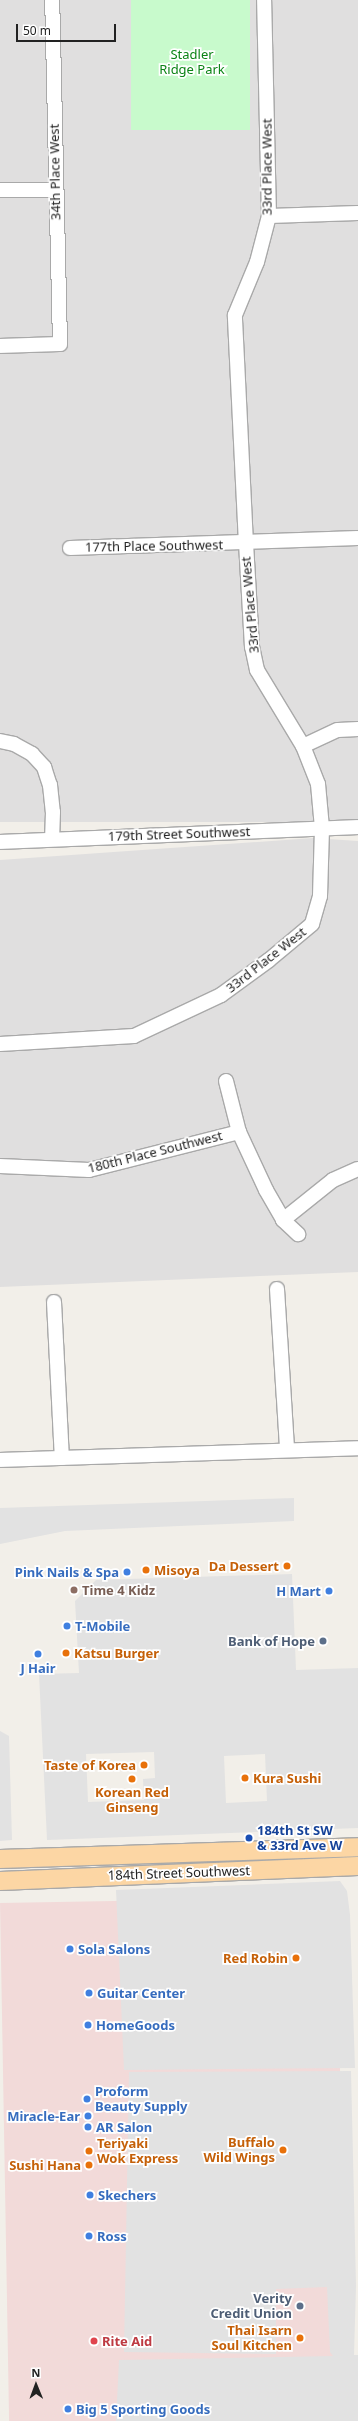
<!DOCTYPE html>
<html>
<head>
<meta charset="utf-8">
<style>
	body { margin:0 }
	#map { position:relative; width:358px; height:2421px; overflow:hidden; background:#f2efe9; font-family:"Noto Sans",sans-serif }
	div>[style] { position:absolute }
	.residential>* { inset:0; background:#e0dfdf; transform-origin:0 0 }
	.commercial>* { inset:0; background:#f2dad9; transform-origin:0 0 }
	.park>* { inset:0; background:#c8facc; transform-origin:0 0 }
	.parking>* { inset:0; background:#e2e2e2 }
	.roads { filter:drop-shadow(1px 0 #a9a9a9) drop-shadow(-1px 0 #a9a9a9) drop-shadow(0 1px #a9a9a9) drop-shadow(0 -1px #a9a9a9) }
	.minor>* { height:14px; margin:-7px; padding:0 7px; transform-origin:7px; border-radius:7px; background:#fff }
	.major>* { height:18px; margin:-9px; padding:0 9px; transform-origin:9px; border-radius:9px; background:#fcd6a4 }
	.dots>* { width:11px; height:11px; translate:-50% -50%; box-sizing:border-box; border:2px solid #fff; border-radius:50% }
	span { translate:-50% -50%; white-space:nowrap; text-align:center; line-height:1.15; -webkit-text-stroke:3.5px #fff; paint-order:stroke }
	.park-label { font-size:13px; color:#0c8416 }
	.street-label { font-size:13px; color:#222 }
	.food-label { font-size:13px; color:#c56008; font-weight:700 }
	.right { translate:-100% -50%; text-align:right }
	.left { translate:0 -50%; text-align:left }
	.shop-label { font-size:13px; color:#366cbe; font-weight:700 }
	.education-label { font-size:13px; color:#785e54; font-weight:700 }
	.service-label { font-size:13px; color:#4e5e75; font-weight:700 }
	.transit-label { font-size:13px; color:#164399; font-weight:700 }
	.health-label { font-size:13px; color:#be3a42; font-weight:700 }
	.north { position:absolute; left:16px; top:2365px; width:40px; height:40px; -webkit-text-stroke:3px #fff; paint-order:stroke; rotate:359deg; font-size:11px; font-weight:700; line-height:16px; text-align:center; color:#222 }
	.north::after { content:''; display:block; margin:auto; width:14px; height:18px; background:#222; clip-path:polygon(50% 0,100% 100%,50% 72%,0 100%) }
	.scale { position:absolute; left:16px; top:24px; width:100px; height:18px; box-sizing:border-box; border:2px solid #222; border-top:0; padding-left:5px; font-size:12px; line-height:14px; white-space:nowrap; color:#222; -webkit-text-stroke:3px #fff; paint-order:stroke }
</style>
</head>
<body>
<div id="map">
	<div class="residential">
		<div style="left:0;top:0;width:358px;height:822px"></div>
		<div style="clip-path:polygon(313px 838px,358px 841px,358px 1272px,0 1287px,0 860px)"></div>
	</div>
	<div class="commercial">
		<div style="left:337px;top:1897px;width:524px;height:337px;rotate:89deg"></div>
	</div>
	<div class="park">
		<div style="left:131px;top:0;width:119px;height:130px"></div>
	</div>
	<div class="parking">
		<div style="clip-path:polygon(294px 1498px,294px 1521px,65px 1531px,0 1544px,0 1508px)"></div>
		<div style="clip-path:polygon(evenodd,292px 1574px,296px 1670px,358px 1668px,358px 1828px,47px 1840px,39px 1674px,79px 1673px,75px 1601px,96px 1580px,292px 1574px,154px 1752px,155px 1778px,143px 1779px,144px 1800px,88px 1802px,86px 1754px,154px 1752px,292px 1574px,265px 1754px,267px 1801px,226px 1803px,224px 1756px,265px 1754px)"></div>
		<div style="clip-path:polygon(0 1731px,9px 1736px,12px 1840px,0 1841px)"></div>
		<div style="clip-path:polygon(340px 1881px,347px 1891px,350px 1915px,355px 2068px,124px 2070px,116px 1890px)"></div>
		<div style="clip-path:polygon(351px 2071px,356px 2286px,354px 2355px,358px 2355px,358px 2421px,116px 2421px,119px 2360px,333px 2356px,330px 2352px,327px 2287px,276px 2289px,276px 2354px,124px 2352px,129px 2072px)"></div>
	</div>
	<div class="roads">
		<div class="minor">
			<div style="left:0;top:190px;width:55px"></div>
			<div style="left:269px;top:216px;width:89px;rotate:-1.9deg"></div>
			<div style="left:0;top:346px;width:60px;rotate:-1.9deg"></div>
			<div style="left:60px;top:344px;width:344px;rotate:-91.3deg"></div>
			<div style="left:70px;top:548px;width:288px;rotate:-2deg"></div>
			<div style="left:0;top:741px;width:14px;rotate:12deg"></div>
			<div style="left:14px;top:744px;width:21px;rotate:29deg"></div>
			<div style="left:32px;top:754px;width:18px;rotate:47deg"></div>
			<div style="left:44px;top:767px;width:19px;rotate:72deg"></div>
			<div style="left:50px;top:785px;width:27px;rotate:84deg"></div>
			<div style="left:53px;top:812px;width:27px;rotate:92deg"></div>
			<div style="left:303px;top:746px;width:38px;rotate:-25deg"></div>
			<div style="left:338px;top:730px;width:20px;rotate:-3deg"></div>
			<div style="left:0;top:842px;width:358px;rotate:-2.4deg"></div>
			<div style="left:0;top:1044px;width:134px;rotate:-3.4deg"></div>
			<div style="left:134px;top:1036px;width:96px;rotate:-25.2deg"></div>
			<div style="left:221px;top:995px;width:59px;rotate:-36.1deg"></div>
			<div style="left:269px;top:960px;width:56px;rotate:-39.9deg"></div>
			<div style="left:312px;top:924px;width:29px;rotate:-74deg"></div>
			<div style="left:320px;top:896px;width:68px;rotate:-88.3deg"></div>
			<div style="left:322px;top:828px;width:44px;rotate:-95.2deg"></div>
			<div style="left:318px;top:784px;width:41px;rotate:-111.5deg"></div>
			<div style="left:303px;top:746px;width:89px;rotate:-121.2deg"></div>
			<div style="left:257px;top:670px;width:24px;rotate:-102deg"></div>
			<div style="left:252px;top:647px;width:103px;rotate:-93.3deg"></div>
			<div style="left:246px;top:544px;width:229px;rotate:-92.8deg"></div>
			<div style="left:235px;top:315px;width:57px;rotate:-67.5deg"></div>
			<div style="left:257px;top:262px;width:48px;rotate:-75.4deg"></div>
			<div style="left:269px;top:216px;width:216px;rotate:-91.3deg"></div>
			<div style="left:226px;top:1081px;width:53px;rotate:75.7deg"></div>
			<div style="left:239px;top:1132px;width:64px;rotate:65deg"></div>
			<div style="left:266px;top:1190px;width:34px;rotate:60deg"></div>
			<div style="left:283px;top:1220px;width:21px;rotate:43deg"></div>
			<div style="left:0;top:1166px;width:89px;rotate:2.6deg"></div>
			<div style="left:89px;top:1170px;width:155px;rotate:-14.2deg"></div>
			<div style="left:283px;top:1220px;width:64px;rotate:-38.7deg"></div>
			<div style="left:333px;top:1180px;width:27px;rotate:-24deg"></div>
			<div style="left:277px;top:1289px;width:161px;rotate:86.4deg"></div>
			<div style="left:54px;top:1302px;width:156px;rotate:87.1deg"></div>
			<div style="left:0;top:1460px;width:358px;rotate:-1.9deg"></div>
		</div>
		<div class="major">
			<div style="left:0;top:1859px;width:358px;rotate:-1.9deg"></div>
			<div style="left:0;top:1881px;width:358px;rotate:-2.4deg"></div>
		</div>
	</div>
	<div class="dots">
		<div style="left:287px;top:1566px;background:#e8710a"></div>
		<div style="left:146px;top:1570px;background:#e8710a"></div>
		<div style="left:127px;top:1572px;background:#3f7fe0"></div>
		<div style="left:74px;top:1590px;background:#8d6e63"></div>
		<div style="left:329px;top:1591px;background:#3f7fe0"></div>
		<div style="left:67px;top:1626px;background:#3f7fe0"></div>
		<div style="left:323px;top:1641px;background:#5c6f8a"></div>
		<div style="left:66px;top:1653px;background:#e8710a"></div>
		<div style="left:38px;top:1654px;background:#3f7fe0"></div>
		<div style="left:144px;top:1765px;background:#e8710a"></div>
		<div style="left:245px;top:1778px;background:#e8710a"></div>
		<div style="left:132px;top:1779px;background:#e8710a"></div>
		<div style="left:249px;top:1838px;background:#1a4fb4"></div>
		<div style="left:70px;top:1949px;background:#3f7fe0"></div>
		<div style="left:296px;top:1958px;background:#e8710a"></div>
		<div style="left:89px;top:1993px;background:#3f7fe0"></div>
		<div style="left:88px;top:2025px;background:#3f7fe0"></div>
		<div style="left:87px;top:2099px;background:#3f7fe0"></div>
		<div style="left:88px;top:2116px;background:#3f7fe0"></div>
		<div style="left:88px;top:2127px;background:#3f7fe0"></div>
		<div style="left:283px;top:2150px;background:#e8710a"></div>
		<div style="left:89px;top:2151px;background:#e8710a"></div>
		<div style="left:89px;top:2165px;background:#e8710a"></div>
		<div style="left:90px;top:2195px;background:#3f7fe0"></div>
		<div style="left:89px;top:2236px;background:#3f7fe0"></div>
		<div style="left:300px;top:2306px;background:#5c6f8a"></div>
		<div style="left:300px;top:2338px;background:#e8710a"></div>
		<div style="left:94px;top:2341px;background:#e0444e"></div>
		<div style="left:68px;top:2409px;background:#3f7fe0"></div>
	</div>
	<div class="park-label">
		<span style="left:192px;top:62px">Stadler<br>Ridge Park</span>
	</div>
	<div class="street-label">
		<span style="left:267px;top:167px;rotate:-90deg">33rd Place West</span>
		<span style="left:55px;top:172px;rotate:-91deg">34th Place West</span>
		<span style="left:154px;top:546px;rotate:-1deg">177th Place Southwest</span>
		<span style="left:250px;top:605px;rotate:-95deg">33rd Place West</span>
		<span style="left:179px;top:834px;rotate:-2deg">179th Street Southwest</span>
		<span style="left:266px;top:960px;rotate:-38deg">33rd Place West</span>
		<span style="left:155px;top:1152px;rotate:-14deg">180th Place Southwest</span>
		<span style="left:179px;top:1873px;rotate:-2deg">184th Street Southwest</span>
	</div>
	<div class="food-label">
		<span class="right" style="left:279px;top:1566px">Da Dessert</span>
		<span class="left" style="left:154px;top:1570px">Misoya</span>
		<span class="left" style="left:74px;top:1653px">Katsu Burger</span>
		<span class="right" style="left:136px;top:1765px">Taste of Korea</span>
		<span class="left" style="left:253px;top:1778px">Kura Sushi</span>
		<span style="left:132px;top:1800px">Korean Red<br>Ginseng</span>
		<span class="right" style="left:288px;top:1958px">Red Robin</span>
		<span class="right" style="left:275px;top:2150px">Buffalo<br>Wild Wings</span>
		<span class="left" style="left:97px;top:2151px">Teriyaki<br>Wok Express</span>
		<span class="right" style="left:81px;top:2165px">Sushi Hana</span>
		<span class="right" style="left:292px;top:2338px">Thai Isarn<br>Soul Kitchen</span>
	</div>
	<div class="shop-label">
		<span class="right" style="left:119px;top:1572px">Pink Nails &amp; Spa</span>
		<span class="right" style="left:321px;top:1591px">H Mart</span>
		<span class="left" style="left:75px;top:1626px">T-Mobile</span>
		<span style="left:38px;top:1668px">J Hair</span>
		<span class="left" style="left:78px;top:1949px">Sola Salons</span>
		<span class="left" style="left:97px;top:1993px">Guitar Center</span>
		<span class="left" style="left:96px;top:2025px">HomeGoods</span>
		<span class="left" style="left:95px;top:2099px">Proform<br>Beauty Supply</span>
		<span class="right" style="left:80px;top:2116px">Miracle-Ear</span>
		<span class="left" style="left:96px;top:2127px">AR Salon</span>
		<span class="left" style="left:98px;top:2195px">Skechers</span>
		<span class="left" style="left:97px;top:2236px">Ross</span>
		<span class="left" style="left:76px;top:2409px">Big 5 Sporting Goods</span>
	</div>
	<div class="education-label">
		<span class="left" style="left:82px;top:1590px">Time 4 Kidz</span>
	</div>
	<div class="service-label">
		<span class="right" style="left:315px;top:1641px">Bank of Hope</span>
		<span class="right" style="left:292px;top:2306px">Verity<br>Credit Union</span>
	</div>
	<div class="transit-label">
		<span class="left" style="left:257px;top:1838px">184th St SW<br>&amp; 33rd Ave W</span>
	</div>
	<div class="health-label">
		<span class="left" style="left:102px;top:2341px">Rite Aid</span>
	</div>
	<div class="north">N</div>
	<div class="scale">50 m</div>
</div>
</body>
</html>
